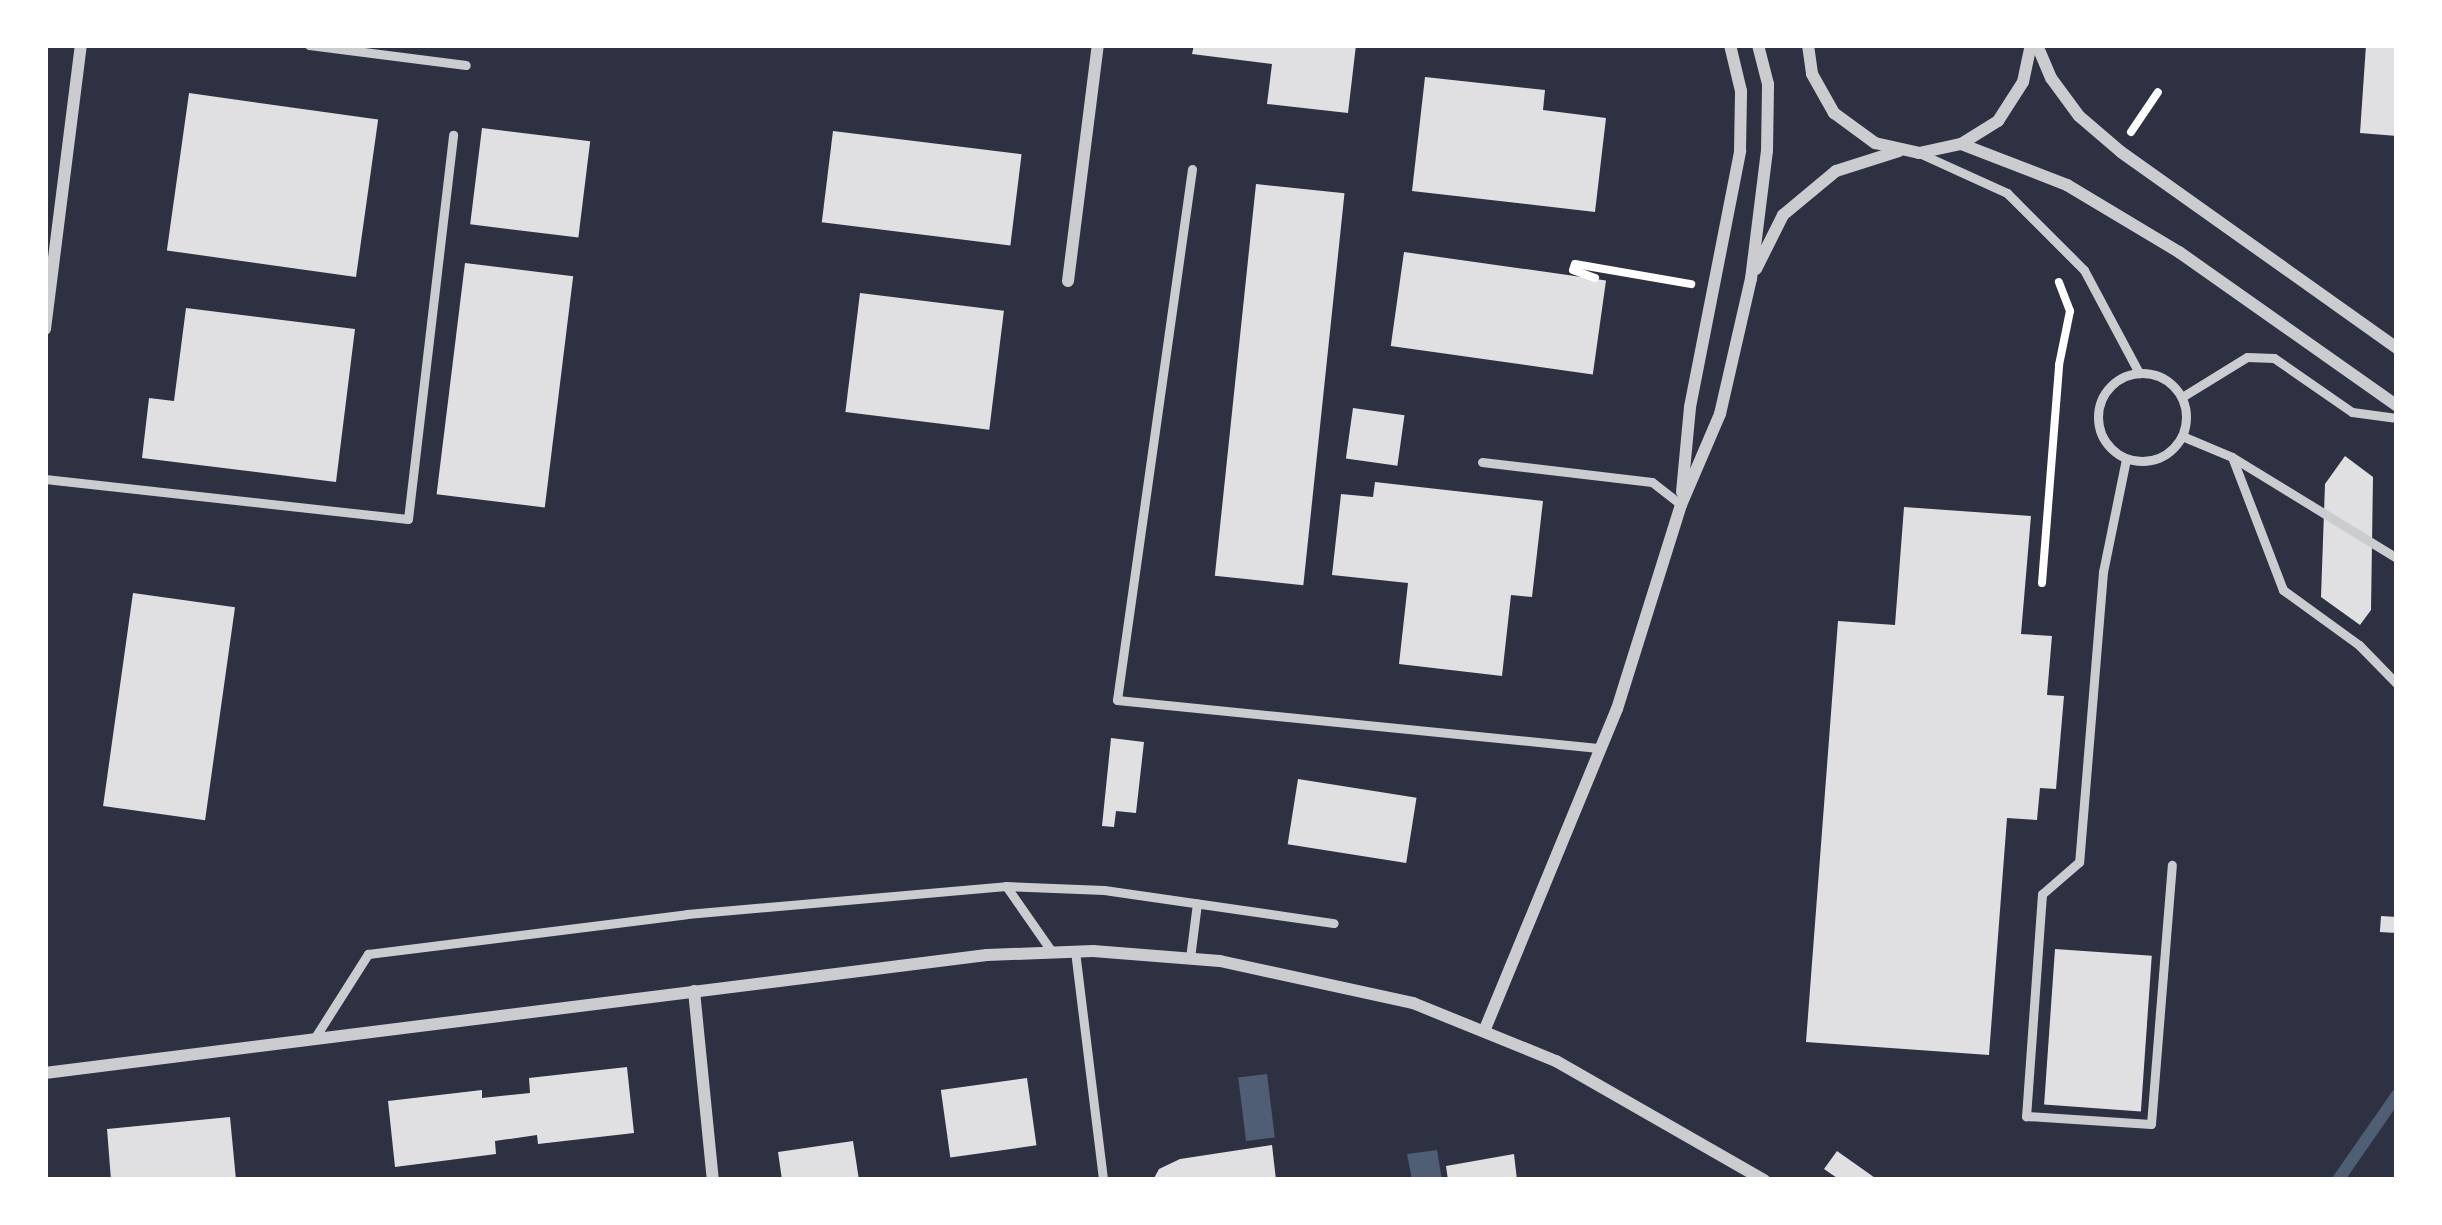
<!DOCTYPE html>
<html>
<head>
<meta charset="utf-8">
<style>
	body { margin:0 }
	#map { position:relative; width:2442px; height:1225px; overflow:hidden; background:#2d3142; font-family:Commissioner,sans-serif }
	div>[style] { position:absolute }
	.water>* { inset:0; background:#4f5d75; transform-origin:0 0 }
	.stream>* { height:12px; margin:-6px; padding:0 6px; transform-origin:6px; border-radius:6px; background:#4f5d75 }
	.building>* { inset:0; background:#e0e0e3; transform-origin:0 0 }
	.path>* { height:8px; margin:-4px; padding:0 4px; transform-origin:4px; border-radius:4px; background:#fff }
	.service>* { height:9px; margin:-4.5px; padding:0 4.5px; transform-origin:4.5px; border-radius:4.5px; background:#caccd0 }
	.service>.ring { margin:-4.5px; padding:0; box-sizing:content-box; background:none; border:9px solid #caccd0; border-radius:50% }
	.minor>* { height:12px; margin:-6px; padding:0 6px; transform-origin:6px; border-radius:6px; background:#caccd0 }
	span { translate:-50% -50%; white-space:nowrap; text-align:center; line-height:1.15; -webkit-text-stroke:9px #fff; paint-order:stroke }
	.frame { position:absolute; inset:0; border:48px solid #fff; pointer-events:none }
</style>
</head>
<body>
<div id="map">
	<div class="water">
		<div style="left:1267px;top:1074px;width:64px;height:29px;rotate:83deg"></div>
		<div style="clip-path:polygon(1437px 1150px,1442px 1180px,1412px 1180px,1407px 1154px)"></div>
	</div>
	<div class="stream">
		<div style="left:2338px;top:1180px;width:103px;rotate:-55.2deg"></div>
	</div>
	<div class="building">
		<div style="clip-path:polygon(1194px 45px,1356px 45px,1348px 113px,1267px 104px,1272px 64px,1192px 54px)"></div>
		<div style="clip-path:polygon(2366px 45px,2397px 45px,2397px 136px,2360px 133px)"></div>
		<div style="clip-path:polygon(1425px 77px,1545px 90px,1543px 110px,1606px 118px,1595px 212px,1412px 191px)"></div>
		<div style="left:189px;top:93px;width:191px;height:159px;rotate:8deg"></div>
		<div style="left:482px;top:128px;width:109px;height:97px;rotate:7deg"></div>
		<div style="left:833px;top:131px;width:190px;height:92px;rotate:7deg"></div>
		<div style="left:1256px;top:184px;width:89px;height:394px;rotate:6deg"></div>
		<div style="left:1404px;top:252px;width:204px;height:95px;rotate:8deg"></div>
		<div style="left:465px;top:263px;width:109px;height:233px;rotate:7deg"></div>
		<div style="left:860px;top:293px;width:145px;height:120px;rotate:7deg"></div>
		<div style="clip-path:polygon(186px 308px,355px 329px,336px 482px,142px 458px,149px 398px,174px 401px)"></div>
		<div style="left:1353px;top:408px;width:52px;height:51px;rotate:8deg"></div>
		<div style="clip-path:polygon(2345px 456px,2373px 477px,2371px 610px,2360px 625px,2321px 597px,2325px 484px)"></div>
		<div style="clip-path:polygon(1375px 482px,1543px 501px,1532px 597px,1511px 595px,1502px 676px,1399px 664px,1408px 583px,1332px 575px,1341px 494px,1373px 497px)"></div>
		<div style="clip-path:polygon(1904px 507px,2031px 516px,2021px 634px,2052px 636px,2047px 695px,2064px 696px,2056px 789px,2040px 788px,2037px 820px,2007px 818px,1989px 1055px,1806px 1042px,1838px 621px,1895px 625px)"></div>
		<div style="left:133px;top:593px;width:103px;height:215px;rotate:8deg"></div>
		<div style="clip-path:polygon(1111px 738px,1144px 742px,1136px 813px,1116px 811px,1114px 827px,1102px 826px)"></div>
		<div style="left:1298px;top:779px;width:120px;height:66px;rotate:9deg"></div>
		<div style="left:2381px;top:916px;width:16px;height:16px;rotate:4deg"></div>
		<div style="left:2055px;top:949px;width:97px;height:156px;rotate:4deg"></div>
		<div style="clip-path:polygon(627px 1067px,634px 1133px,538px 1144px,537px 1135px,495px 1141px,496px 1154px,395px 1167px,388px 1101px,482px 1090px,482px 1098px,530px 1093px,529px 1078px)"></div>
		<div style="left:1027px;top:1078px;width:68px;height:87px;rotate:82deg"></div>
		<div style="clip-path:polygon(230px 1117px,236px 1180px,111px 1180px,107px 1129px)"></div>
		<div style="clip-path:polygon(853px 1141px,859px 1180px,782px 1180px,778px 1152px)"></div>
		<div style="clip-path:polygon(1272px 1145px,1276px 1180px,1153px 1180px,1159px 1169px,1180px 1159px)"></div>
		<div style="clip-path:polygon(1837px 1151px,1878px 1180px,1840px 1180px,1824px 1169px)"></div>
		<div style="clip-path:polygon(1514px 1154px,1517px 1180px,1448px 1180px,1446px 1166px)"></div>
	</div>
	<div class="path">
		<div style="left:2131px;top:132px;width:48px;rotate:-56deg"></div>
		<div style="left:1595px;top:278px;width:23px;rotate:-160deg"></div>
		<div style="left:1573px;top:270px;width:6px;rotate:-72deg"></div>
		<div style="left:1575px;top:264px;width:118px;rotate:9.8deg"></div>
		<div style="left:2042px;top:583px;width:219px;rotate:-85.5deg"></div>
		<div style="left:2059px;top:365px;width:55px;rotate:-78.5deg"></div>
		<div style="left:2070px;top:311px;width:31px;rotate:-111deg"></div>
	</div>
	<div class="service">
		<div style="left:309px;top:45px;width:158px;rotate:7.3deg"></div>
		<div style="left:1919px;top:153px;width:97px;rotate:24.4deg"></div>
		<div style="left:2007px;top:193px;width:109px;rotate:45deg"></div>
		<div style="left:2084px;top:270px;width:117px;rotate:61.9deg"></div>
		<div style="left:1192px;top:169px;width:536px;rotate:98.04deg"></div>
		<div style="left:1117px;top:700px;width:486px;rotate:5.7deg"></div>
		<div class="ring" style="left:2098px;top:373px;width:79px;height:79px"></div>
		<div style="left:2182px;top:397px;width:76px;rotate:-31.6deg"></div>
		<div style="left:2247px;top:357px;width:27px;rotate:2deg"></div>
		<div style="left:2274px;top:358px;width:95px;rotate:34.7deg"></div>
		<div style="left:2352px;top:412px;width:45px;rotate:7.6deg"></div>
		<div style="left:2182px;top:436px;width:54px;rotate:22.8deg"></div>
		<div style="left:2232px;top:457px;width:193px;rotate:31.5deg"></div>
		<div style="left:2232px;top:457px;width:142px;rotate:69deg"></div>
		<div style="left:2283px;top:590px;width:94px;rotate:35.9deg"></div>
		<div style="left:2359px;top:645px;width:54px;rotate:45.7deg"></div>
		<div style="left:2126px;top:459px;width:115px;rotate:101.5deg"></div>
		<div style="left:2103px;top:572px;width:291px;rotate:94.7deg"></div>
		<div style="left:2079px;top:862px;width:49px;rotate:139.1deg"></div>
		<div style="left:2042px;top:894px;width:223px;rotate:94.1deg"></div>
		<div style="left:2026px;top:1116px;width:125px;rotate:3.7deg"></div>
		<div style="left:2151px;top:1124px;width:260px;rotate:-85.4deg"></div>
		<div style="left:1482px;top:462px;width:171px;rotate:6.7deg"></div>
		<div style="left:1652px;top:482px;width:37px;rotate:38deg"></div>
		<div style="left:45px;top:479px;width:365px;rotate:6.3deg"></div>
		<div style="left:408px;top:519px;width:387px;rotate:-83.3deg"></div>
		<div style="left:1006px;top:886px;width:98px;rotate:2.3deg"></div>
		<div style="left:1104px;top:890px;width:232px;rotate:8.2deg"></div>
		<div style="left:1075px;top:951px;width:231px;rotate:83deg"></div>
		<div style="left:1190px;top:958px;width:55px;rotate:-82.7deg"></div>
		<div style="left:314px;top:1039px;width:101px;rotate:-57.6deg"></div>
		<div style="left:368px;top:954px;width:321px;rotate:-7.1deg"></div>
		<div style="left:687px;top:914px;width:320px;rotate:-5deg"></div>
		<div style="left:1006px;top:886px;width:80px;rotate:55.1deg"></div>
	</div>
	<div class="minor">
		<div style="left:1808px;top:45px;width:29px;rotate:82deg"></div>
		<div style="left:1812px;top:74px;width:45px;rotate:60.6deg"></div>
		<div style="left:1834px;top:113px;width:51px;rotate:36.2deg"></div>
		<div style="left:1875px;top:143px;width:45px;rotate:12.8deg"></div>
		<div style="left:1919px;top:153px;width:43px;rotate:-12.1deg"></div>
		<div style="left:1961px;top:144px;width:44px;rotate:-31.9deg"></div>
		<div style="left:1998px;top:121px;width:46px;rotate:-57.3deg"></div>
		<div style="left:2023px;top:82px;width:38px;rotate:-78deg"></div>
		<div style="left:2037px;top:45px;width:36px;rotate:67deg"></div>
		<div style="left:2051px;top:78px;width:47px;rotate:53.6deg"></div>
		<div style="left:2079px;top:116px;width:55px;rotate:40.6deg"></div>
		<div style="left:2121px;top:152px;width:339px;rotate:35.4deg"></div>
		<div style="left:1961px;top:144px;width:114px;rotate:21.1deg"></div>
		<div style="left:2067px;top:185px;width:131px;rotate:30.9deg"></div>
		<div style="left:2179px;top:252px;width:267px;rotate:35.2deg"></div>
		<div style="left:1756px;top:269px;width:60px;rotate:-63.4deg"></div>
		<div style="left:1783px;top:215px;width:69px;rotate:-39.7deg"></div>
		<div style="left:1836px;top:171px;width:66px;rotate:-17.6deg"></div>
		<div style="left:1068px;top:281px;width:238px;rotate:-82.8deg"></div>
		<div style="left:45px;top:329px;width:286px;rotate:-82.8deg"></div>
		<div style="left:1682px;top:492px;width:85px;rotate:-84.6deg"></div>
		<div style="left:1690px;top:407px;width:261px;rotate:-78.9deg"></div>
		<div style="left:1740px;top:151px;width:60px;rotate:-89deg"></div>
		<div style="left:1741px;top:91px;width:47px;rotate:-103.4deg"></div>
		<div style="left:694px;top:991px;width:190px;rotate:84.3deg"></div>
		<div style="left:1485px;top:1029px;width:346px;rotate:-67.6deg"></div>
		<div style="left:1617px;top:709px;width:214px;rotate:-72.6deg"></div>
		<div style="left:1681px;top:505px;width:99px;rotate:-66.8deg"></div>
		<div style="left:1720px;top:414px;width:139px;rotate:-77.1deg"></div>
		<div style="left:1751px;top:279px;width:129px;rotate:-82.9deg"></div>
		<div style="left:1767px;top:151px;width:67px;rotate:-89.1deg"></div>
		<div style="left:1768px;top:84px;width:40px;rotate:-104.4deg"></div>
		<div style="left:45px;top:1073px;width:949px;rotate:-7.14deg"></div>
		<div style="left:987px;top:955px;width:106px;rotate:-2.2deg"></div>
		<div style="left:1093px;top:951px;width:127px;rotate:4.5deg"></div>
		<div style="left:1220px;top:961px;width:198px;rotate:12.3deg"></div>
		<div style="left:1413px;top:1003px;width:154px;rotate:22.1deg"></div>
		<div style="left:1556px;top:1061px;width:240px;rotate:29.8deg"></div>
	</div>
	<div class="frame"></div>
</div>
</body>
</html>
